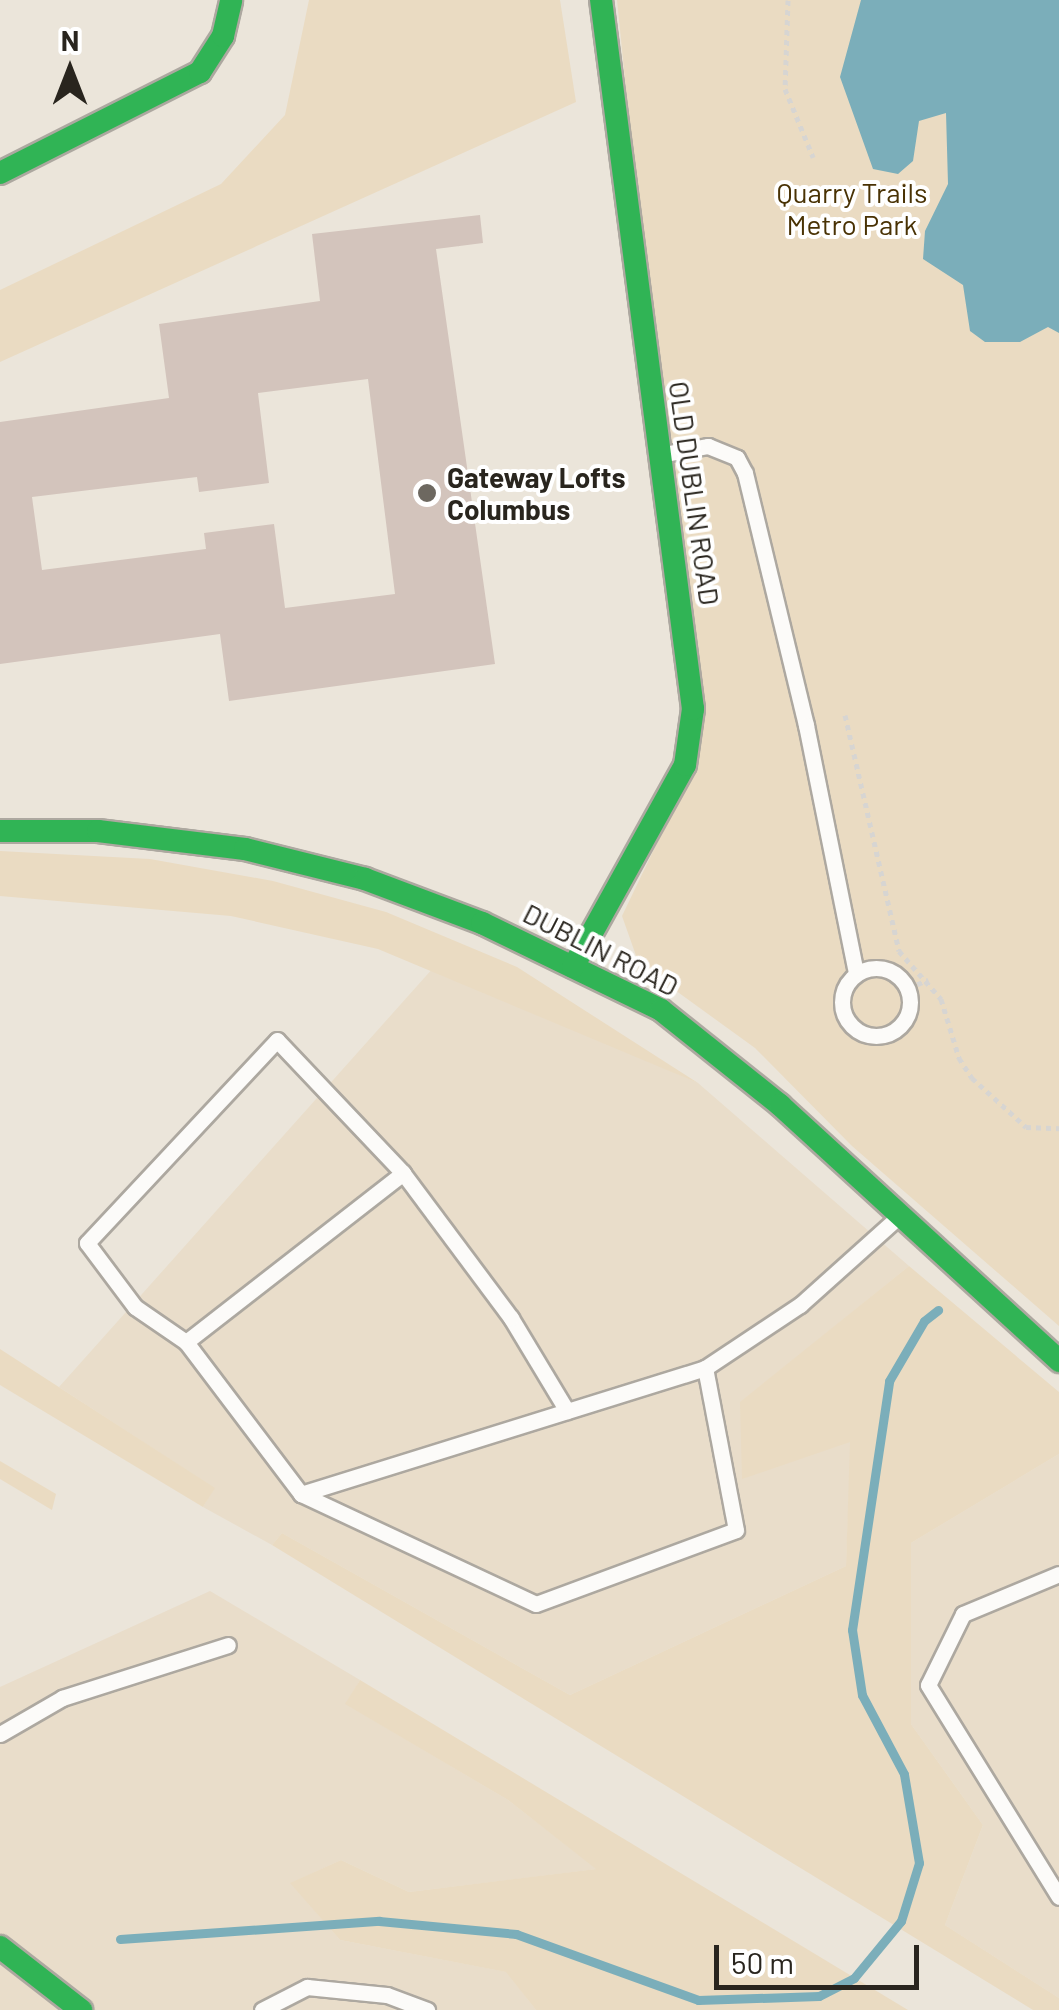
<!DOCTYPE html>
<html>
<head>
<meta charset="utf-8">
<style>
	body { margin:0 }
	#map { position:relative; width:1059px; height:2010px; overflow:hidden; background:#ebe5da; font-family:Barlow,sans-serif }
	div>[style] { position:absolute }
	.built>* { inset:0; background:#e9ddca }
	.green>* { inset:0; background:#eadbc2 }
	.water>* { inset:0; background:#7baeba }
	.stream>* { height:9px; margin:-4.5px; padding:0 4.5px; transform-origin:4.5px; border-radius:4.5px; background:#7baeba }
	.building>* { inset:0; background:#d3c4bc }
	.path>* { height:5px; margin-top:-2.5px; transform-origin:0; background:repeating-linear-gradient(90deg,#d7d5d2 0 5px,transparent 0 10px) }
	.roads { filter:drop-shadow(2px 0 #ada8a0) drop-shadow(-2px 0 #ada8a0) drop-shadow(0 2px #ada8a0) drop-shadow(0 -2px #ada8a0) }
	.lane>* { height:15px; margin:-7.5px; padding:0 7.5px; transform-origin:7.5px; border-radius:7.5px; background:#fcfbf9 }
	.lane>.ring { margin:-7.5px; padding:0; box-sizing:content-box; background:none; border:15px solid #fcfbf9; border-radius:50% }
	.fast>* { height:22px; margin:-11px; padding:0 11px; transform-origin:11px; border-radius:11px; background:#30b455 }
	.dots>* { width:28px; height:28px; translate:-50% -50%; box-sizing:border-box; border:5px solid #fff; border-radius:50% }
	span { translate:-50% -50%; white-space:nowrap; text-align:center; line-height:1.15; -webkit-text-stroke:8px #fff; paint-order:stroke }
	.park-label { font-size:28px; color:#493204 }
	.poi-label { font-size:28px; color:#29251e; font-weight:700 }
	.left { translate:0 -50%; text-align:left }
	.street-label { font-size:28px; color:#29251e }
	.north { position:absolute; left:20px; top:20px; width:100px; height:100px; -webkit-text-stroke:8px #fff; paint-order:stroke; rotate:0deg; font-size:28px; font-weight:700; line-height:40px; text-align:center; color:#29251e }
	.north::after { content:''; display:block; margin:auto; width:35px; height:45px; background:#29251e; clip-path:polygon(50% 0,100% 100%,50% 72%,0 100%) }
	.scale { position:absolute; left:714px; top:1945px; width:205px; height:45px; box-sizing:border-box; border:5px solid #29251e; border-top:0; padding-left:12px; font-size:30px; line-height:35px; white-space:nowrap; color:#29251e; -webkit-text-stroke:8px #fff; paint-order:stroke }
</style>
</head>
<body>
<div id="map">
	<div class="built">
		<div style="clip-path:polygon(434px 967px,698px 1083px,909px 1266px,740px 1403px,851px 1441px,846px 1566px,570px 1695px,282px 1533px,272px 1545px,203px 1507px,214px 1488px,59px 1387px)"></div>
		<div style="clip-path:polygon(1059px 1454px,1059px 1998px,945px 1925px,983px 1825px,911px 1724px,911px 1543px)"></div>
		<div style="clip-path:polygon(210px 1591px,360px 1680px,346px 1704px,508px 1800px,597px 1869px,409px 1892px,341px 1860px,291px 1883px,340px 1940px,507px 1972px,536px 2010px,0 2010px,0 1687px)"></div>
	</div>
	<div class="green">
		<div style="clip-path:polygon(309px 0,560px 0,576px 102px,0 362px,0 290px,221px 184px,285px 115px)"></div>
		<div style="clip-path:polygon(617px 0,1059px 0,1059px 1326px,852px 1146px,755px 1048px,639px 964px,622px 916px,694px 766px)"></div>
		<div style="clip-path:polygon(0 851px,150px 859px,273px 881px,386px 912px,517px 967px,698px 1083px,378px 949px,231px 916px,0 896px)"></div>
		<div style="clip-path:polygon(909px 1266px,1059px 1392px,1059px 1454px,911px 1543px,911px 1724px,983px 1825px,945px 1925px,1059px 1998px,1059px 2010px,1033px 2010px,272px 1545px,282px 1533px,570px 1695px,846px 1566px,850px 1442px,742px 1479px,740px 1402px)"></div>
		<div style="clip-path:polygon(0 1349px,215px 1488px,203px 1507px,0 1385px)"></div>
		<div style="clip-path:polygon(0 1461px,56px 1494px,52px 1510px,0 1479px)"></div>
		<div style="clip-path:polygon(360px 1680px,908px 2010px,536px 2010px,506px 1972px,340px 1940px,290px 1883px,341px 1860px,409px 1892px,596px 1869px,508px 1800px,345px 1704px)"></div>
	</div>
	<div class="water">
		<div style="clip-path:polygon(861px 0,1059px 0,1059px 333px,1048px 327px,1020px 342px,985px 342px,970px 331px,963px 285px,923px 259px,925px 231px,948px 184px,946px 113px,919px 121px,913px 161px,898px 174px,873px 169px,840px 77px)"></div>
	</div>
	<div class="stream">
		<div style="left:120px;top:1939px;width:260px;rotate:-4deg"></div>
		<div style="left:379px;top:1921px;width:138px;rotate:5.4deg"></div>
		<div style="left:516px;top:1934px;width:194px;rotate:19.9deg"></div>
		<div style="left:698px;top:2000px;width:121px;rotate:-1.9deg"></div>
		<div style="left:819px;top:1996px;width:39px;rotate:-27deg"></div>
		<div style="left:854px;top:1978px;width:74px;rotate:-50.5deg"></div>
		<div style="left:901px;top:1921px;width:61px;rotate:-72.8deg"></div>
		<div style="left:919px;top:1863px;width:90px;rotate:-99.6deg"></div>
		<div style="left:904px;top:1774px;width:89px;rotate:-118deg"></div>
		<div style="left:862px;top:1695px;width:66px;rotate:-98.7deg"></div>
		<div style="left:852px;top:1630px;width:252px;rotate:-81.5deg"></div>
		<div style="left:889px;top:1381px;width:69px;rotate:-59.7deg"></div>
		<div style="left:924px;top:1321px;width:18px;rotate:-38deg"></div>
	</div>
	<div class="building">
		<div style="clip-path:polygon(evenodd,480px 215px,483px 243px,436px 249px,495px 664px,229px 701px,220px 634px,0 664px,0 422px,169px 398px,159px 324px,320px 301px,312px 234px,480px 215px,368px 379px,395px 594px,285px 608px,274px 524px,204px 533px,206px 549px,42px 570px,32px 497px,197px 477px,199px 492px,269px 483px,258px 393px,368px 379px)"></div>
	</div>
	<div class="path">
		<div style="left:788px;top:0;width:89px;rotate:91.9deg"></div>
		<div style="left:785px;top:89px;width:74px;rotate:67.6deg"></div>
		<div style="left:845px;top:715px;width:242px;rotate:77.1deg"></div>
		<div style="left:899px;top:951px;width:64px;rotate:48.8deg"></div>
		<div style="left:941px;top:999px;width:62px;rotate:73deg"></div>
		<div style="left:959px;top:1058px;width:24px;rotate:57deg"></div>
		<div style="left:972px;top:1078px;width:73px;rotate:42.2deg"></div>
		<div style="left:1026px;top:1127px;width:33px;rotate:2deg"></div>
		<div style="left:908px;top:988px;width:22px;rotate:-22deg"></div>
	</div>
	<div class="roads">
		<div class="lane">
			<div style="left:659px;top:455px;width:50px;rotate:-10.4deg"></div>
			<div style="left:708px;top:446px;width:31px;rotate:22deg"></div>
			<div style="left:737px;top:458px;width:17px;rotate:62deg"></div>
			<div style="left:745px;top:473px;width:259px;rotate:76.4deg"></div>
			<div style="left:806px;top:725px;width:253px;rotate:78.6deg"></div>
			<div class="ring" style="left:842px;top:968px;width:53px;height:53px"></div>
			<div style="left:186px;top:1342px;width:275px;rotate:-37.9deg"></div>
			<div style="left:567px;top:1411px;width:109px;rotate:-121.1deg"></div>
			<div style="left:511px;top:1318px;width:181px;rotate:-126.7deg"></div>
			<div style="left:403px;top:1173px;width:183px;rotate:-133.5deg"></div>
			<div style="left:277px;top:1040px;width:278px;rotate:133.1deg"></div>
			<div style="left:87px;top:1243px;width:80px;rotate:53.1deg"></div>
			<div style="left:135px;top:1307px;width:62px;rotate:34.5deg"></div>
			<div style="left:186px;top:1342px;width:191px;rotate:52.9deg"></div>
			<div style="left:301px;top:1494px;width:423px;rotate:-17.3deg"></div>
			<div style="left:705px;top:1368px;width:114px;rotate:-33.6deg"></div>
			<div style="left:800px;top:1305px;width:129px;rotate:-41.9deg"></div>
			<div style="left:301px;top:1494px;width:259px;rotate:25.1deg"></div>
			<div style="left:536px;top:1604px;width:213px;rotate:-20.3deg"></div>
			<div style="left:736px;top:1530px;width:165px;rotate:-100.8deg"></div>
			<div style="left:1059px;top:1574px;width:104px;rotate:157.4deg"></div>
			<div style="left:963px;top:1614px;width:79px;rotate:116.2deg"></div>
			<div style="left:928px;top:1685px;width:249px;rotate:58.3deg"></div>
			<div style="left:0;top:1734px;width:72px;rotate:-30.1deg"></div>
			<div style="left:62px;top:1698px;width:174px;rotate:-17.7deg"></div>
			<div style="left:262px;top:2010px;width:51px;rotate:-27.1deg"></div>
			<div style="left:307px;top:1987px;width:80px;rotate:5.7deg"></div>
			<div style="left:387px;top:1995px;width:43px;rotate:20.6deg"></div>
		</div>
		<div class="fast">
			<div style="left:0;top:173px;width:224px;rotate:-26.8deg"></div>
			<div style="left:200px;top:72px;width:43px;rotate:-57.4deg"></div>
			<div style="left:223px;top:36px;width:37px;rotate:-77deg"></div>
			<div style="left:0;top:831px;width:98px"></div>
			<div style="left:98px;top:831px;width:148px;rotate:7deg"></div>
			<div style="left:245px;top:849px;width:124px;rotate:14deg"></div>
			<div style="left:365px;top:879px;width:125px;rotate:20.6deg"></div>
			<div style="left:482px;top:923px;width:199px;rotate:25.9deg"></div>
			<div style="left:661px;top:1010px;width:152px;rotate:38.6deg"></div>
			<div style="left:780px;top:1105px;width:379px;rotate:42.5deg"></div>
			<div style="left:573px;top:967px;width:231px;rotate:-61deg"></div>
			<div style="left:685px;top:765px;width:57px;rotate:-81.9deg"></div>
			<div style="left:693px;top:709px;width:715px;rotate:-97.39deg"></div>
			<div style="left:0;top:1947px;width:103px;rotate:37.9deg"></div>
		</div>
	</div>
	<div class="dots">
		<div style="left:427px;top:493px;background:#6d6860"></div>
	</div>
	<div class="park-label">
		<span style="left:852px;top:208px">Quarry Trails<br>Metro Park</span>
	</div>
	<div class="poi-label">
		<span class="left" style="left:447px;top:493px">Gateway Lofts<br>Columbus</span>
	</div>
	<div class="street-label">
		<span style="left:695px;top:493px;rotate:82deg">OLD DUBLIN ROAD</span>
		<span style="left:601px;top:949px;rotate:27deg">DUBLIN ROAD</span>
	</div>
	<div class="north">N</div>
	<div class="scale">50 m</div>
</div>
</body>
</html>
